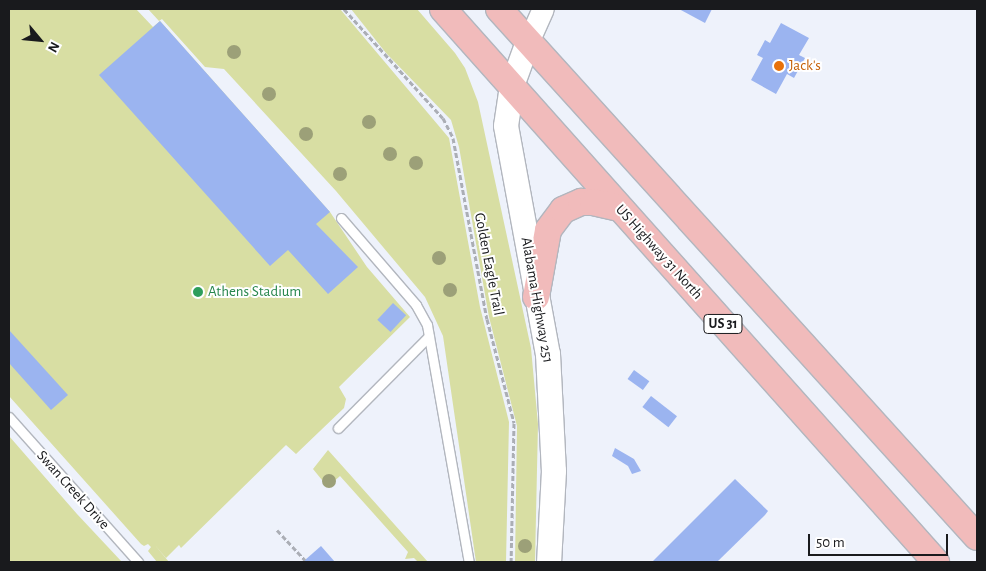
<!DOCTYPE html>
<html>
<head>
<meta charset="utf-8">
<style>
	body { margin:0 }
	#map { position:relative; width:986px; height:571px; overflow:hidden; background:#eef2fb; font-family:"Alegreya Sans",sans-serif }
	div>[style] { position:absolute }
	.green>* { inset:0; background:#d8dea3 }
	.building>* { inset:0; background:#9bb4f0; transform-origin:0 0 }
	.path>* { height:3px; margin-top:-1.5px; transform-origin:0; background:repeating-linear-gradient(90deg,#abaeb5 0 5px,transparent 0 7.5px) }
	.roads { filter:drop-shadow(1px 0 #b2b6be) drop-shadow(-1px 0 #b2b6be) drop-shadow(0 1px #b2b6be) drop-shadow(0 -1px #b2b6be) }
	.service>* { height:9px; margin:-4.5px; padding:0 4.5px; transform-origin:4.5px; border-radius:4.5px; background:#fff }
	.tertiary>* { height:21px; margin:-10.5px; padding:0 10.5px; transform-origin:10.5px; border-radius:10.5px; background:#fff }
	.secondary>* { height:24px; margin:-12px; padding:0 12px; transform-origin:12px; border-radius:12px; background:#fff }
	.primary>* { height:26px; margin:-13px; padding:0 13px; transform-origin:13px; border-radius:13px; background:#f1bbbb }
	.trees>* { width:14px; height:14px; margin:-7px; border-radius:50%; background:#9ca078 }
	.dots>* { width:14px; height:14px; translate:-50% -50%; box-sizing:border-box; border:2px solid #fff; border-radius:50% }
	span { translate:-50% -50%; white-space:nowrap; text-align:center; line-height:1.15; -webkit-text-stroke:4px #fff; paint-order:stroke }
	.shield-label span { padding:1px 4px; background:#fff; border:1px solid; border-radius:4px; -webkit-text-stroke-width:0 }
	.shield-label { font-size:14px; color:#191a1d; font-weight:700 }
	.food-label { font-size:15px; color:#c56008 }
	.left { translate:0 -50%; text-align:left }
	.street-label { font-size:15px; color:#191a1d }
	.leisure-label { font-size:15px; color:#27864d }
	.frame { position:absolute; inset:0; border:10px solid #191a1d; pointer-events:none }
	.north { position:absolute; left:15px; top:15px; width:50px; height:50px; -webkit-text-stroke:4px #fff; paint-order:stroke; rotate:118deg; font-size:14px; font-weight:700; line-height:20px; text-align:center; color:#191a1d }
	.north::after { content:''; display:block; margin:auto; width:18px; height:22px; background:#191a1d; clip-path:polygon(50% 0,100% 100%,50% 72%,0 100%) }
	.scale { position:absolute; left:808px; top:534px; width:140px; height:22px; box-sizing:border-box; border:2px solid #191a1d; border-top:0; padding-left:6px; font-size:15px; line-height:18px; white-space:nowrap; color:#191a1d; -webkit-text-stroke:4px #fff; paint-order:stroke }
</style>
</head>
<body>
<div id="map">
	<div class="green">
		<div style="clip-path:polygon(9px 9px,136px 9px,153px 27px,160px 21px,330px 212px,367px 267px,410px 317px,339px 387px,346px 399px,344px 408px,296px 454px,286px 445px,181px 548px,179px 545px,166px 558px,154px 544px,169px 562px,157px 562px,148px 551px,151px 547px,148px 544px,144px 546px,141px 544px,9px 396px)"></div>
		<div style="clip-path:polygon(148px 9px,340px 9px,449px 138px,480px 307px,509px 422px,506px 562px,476px 562px,443px 336px,425px 297px,336px 191px,224px 69px,205px 67px,162px 19px,159px 21px)"></div>
		<div style="clip-path:polygon(351px 9px,417px 9px,455px 53px,465px 68px,478px 102px,531px 348px,538px 424px,535px 562px,515px 562px,517px 426px,489px 317px,459px 147px,451px 120px,386px 53px)"></div>
		<div style="clip-path:polygon(9px 436px,77px 514px,122px 562px,9px 562px)"></div>
		<div style="clip-path:polygon(328px 450px,428px 562px,418px 562px,414px 558px,405px 559px,408px 552px,340px 476px,331px 484px,326px 485px,313px 469px)"></div>
	</div>
	<div class="building">
		<div style="clip-path:polygon(679px 9px,712px 9px,705px 23px)"></div>
		<div style="clip-path:polygon(160px 21px,330px 212px,316px 224px,358px 267px,328px 294px,288px 250px,270px 266px,99px 75px)"></div>
		<div style="clip-path:polygon(781px 23px,809px 38px,799px 55px,805px 58px,794px 78px,787px 74px,776px 94px,751px 80px,763px 58px,757px 55px,765px 40px,770px 43px)"></div>
		<div style="left:393px;top:303px;width:18px;height:23px;rotate:43deg"></div>
		<div style="clip-path:polygon(9px 330px,68px 395px,51px 410px,9px 363px)"></div>
		<div style="left:634px;top:370px;width:19px;height:11px;rotate:36deg"></div>
		<div style="left:651px;top:396px;width:33px;height:14px;rotate:38deg"></div>
		<div style="clip-path:polygon(615px 448px,634px 459px,641px 471px,632px 474px,628px 466px,612px 456px)"></div>
		<div style="clip-path:polygon(735px 479px,768px 511px,765px 515px,717px 562px,652px 562px)"></div>
		<div style="clip-path:polygon(321px 546px,335px 562px,303px 562px,305px 560px)"></div>
	</div>
	<div class="path">
		<div style="left:344px;top:9px;width:147px;rotate:47.8deg"></div>
		<div style="left:443px;top:118px;width:22px;rotate:63deg"></div>
		<div style="left:453px;top:138px;width:184px;rotate:79.4deg"></div>
		<div style="left:487px;top:319px;width:107px;rotate:75.4deg"></div>
		<div style="left:514px;top:423px;width:139px;rotate:91.2deg"></div>
		<div style="left:277px;top:530px;width:41px;rotate:47deg"></div>
	</div>
	<div class="roads">
		<div class="service">
			<div style="left:341px;top:218px;width:115px;rotate:49.2deg"></div>
			<div style="left:416px;top:305px;width:23px;rotate:61deg"></div>
			<div style="left:427px;top:325px;width:241px;rotate:80deg"></div>
			<div style="left:9px;top:417px;width:194px;rotate:48.3deg"></div>
			<div style="left:338px;top:428px;width:129px;rotate:-45.3deg"></div>
		</div>
		<div class="tertiary">
			<div style="left:528px;top:42px;width:36px;rotate:-66deg"></div>
		</div>
		<div class="secondary">
			<div style="left:528px;top:42px;width:47px;rotate:110deg"></div>
			<div style="left:512px;top:86px;width:40px;rotate:98.5deg"></div>
			<div style="left:506px;top:126px;width:232px;rotate:79.6deg"></div>
			<div style="left:548px;top:354px;width:117px;rotate:87.1deg"></div>
			<div style="left:554px;top:471px;width:91px;rotate:93.1deg"></div>
		</div>
		<div class="primary">
			<div style="left:443px;top:9px;width:741px;rotate:48.28deg"></div>
			<div style="left:499px;top:9px;width:712px;rotate:47.85deg"></div>
			<div style="left:536px;top:297px;width:68px;rotate:-79.8deg"></div>
			<div style="left:548px;top:230px;width:25px;rotate:-53deg"></div>
			<div style="left:563px;top:210px;width:20px;rotate:-24deg"></div>
			<div style="left:581px;top:202px;width:12px"></div>
			<div style="left:593px;top:202px;width:26px;rotate:13deg"></div>
		</div>
	</div>
	<div class="trees">
		<div style="left:234px;top:52px"></div>
		<div style="left:269px;top:94px"></div>
		<div style="left:369px;top:122px"></div>
		<div style="left:306px;top:134px"></div>
		<div style="left:390px;top:154px"></div>
		<div style="left:416px;top:163px"></div>
		<div style="left:340px;top:174px"></div>
		<div style="left:439px;top:258px"></div>
		<div style="left:450px;top:290px"></div>
		<div style="left:329px;top:481px"></div>
		<div style="left:525px;top:546px"></div>
	</div>
	<div class="dots">
		<div style="left:779px;top:66px;background:#e8710a"></div>
		<div style="left:198px;top:292px;background:#2e9e5b"></div>
	</div>
	<div class="shield-label">
		<span style="left:723px;top:324px">US 31</span>
	</div>
	<div class="food-label">
		<span class="left" style="left:789px;top:66px">Jack's</span>
	</div>
	<div class="street-label">
		<span style="left:659px;top:252px;rotate:48deg">US Highway 31 North</span>
		<span style="left:489px;top:264px;rotate:79deg">Golden Eagle Trail</span>
		<span style="left:537px;top:300px;rotate:80deg">Alabama Highway 251</span>
		<span style="left:73px;top:490px;rotate:48deg">Swan Creek Drive</span>
	</div>
	<div class="leisure-label">
		<span class="left" style="left:208px;top:292px">Athens Stadium</span>
	</div>
	<div class="frame"></div>
	<div class="north">N</div>
	<div class="scale">50 m</div>
</div>
</body>
</html>
